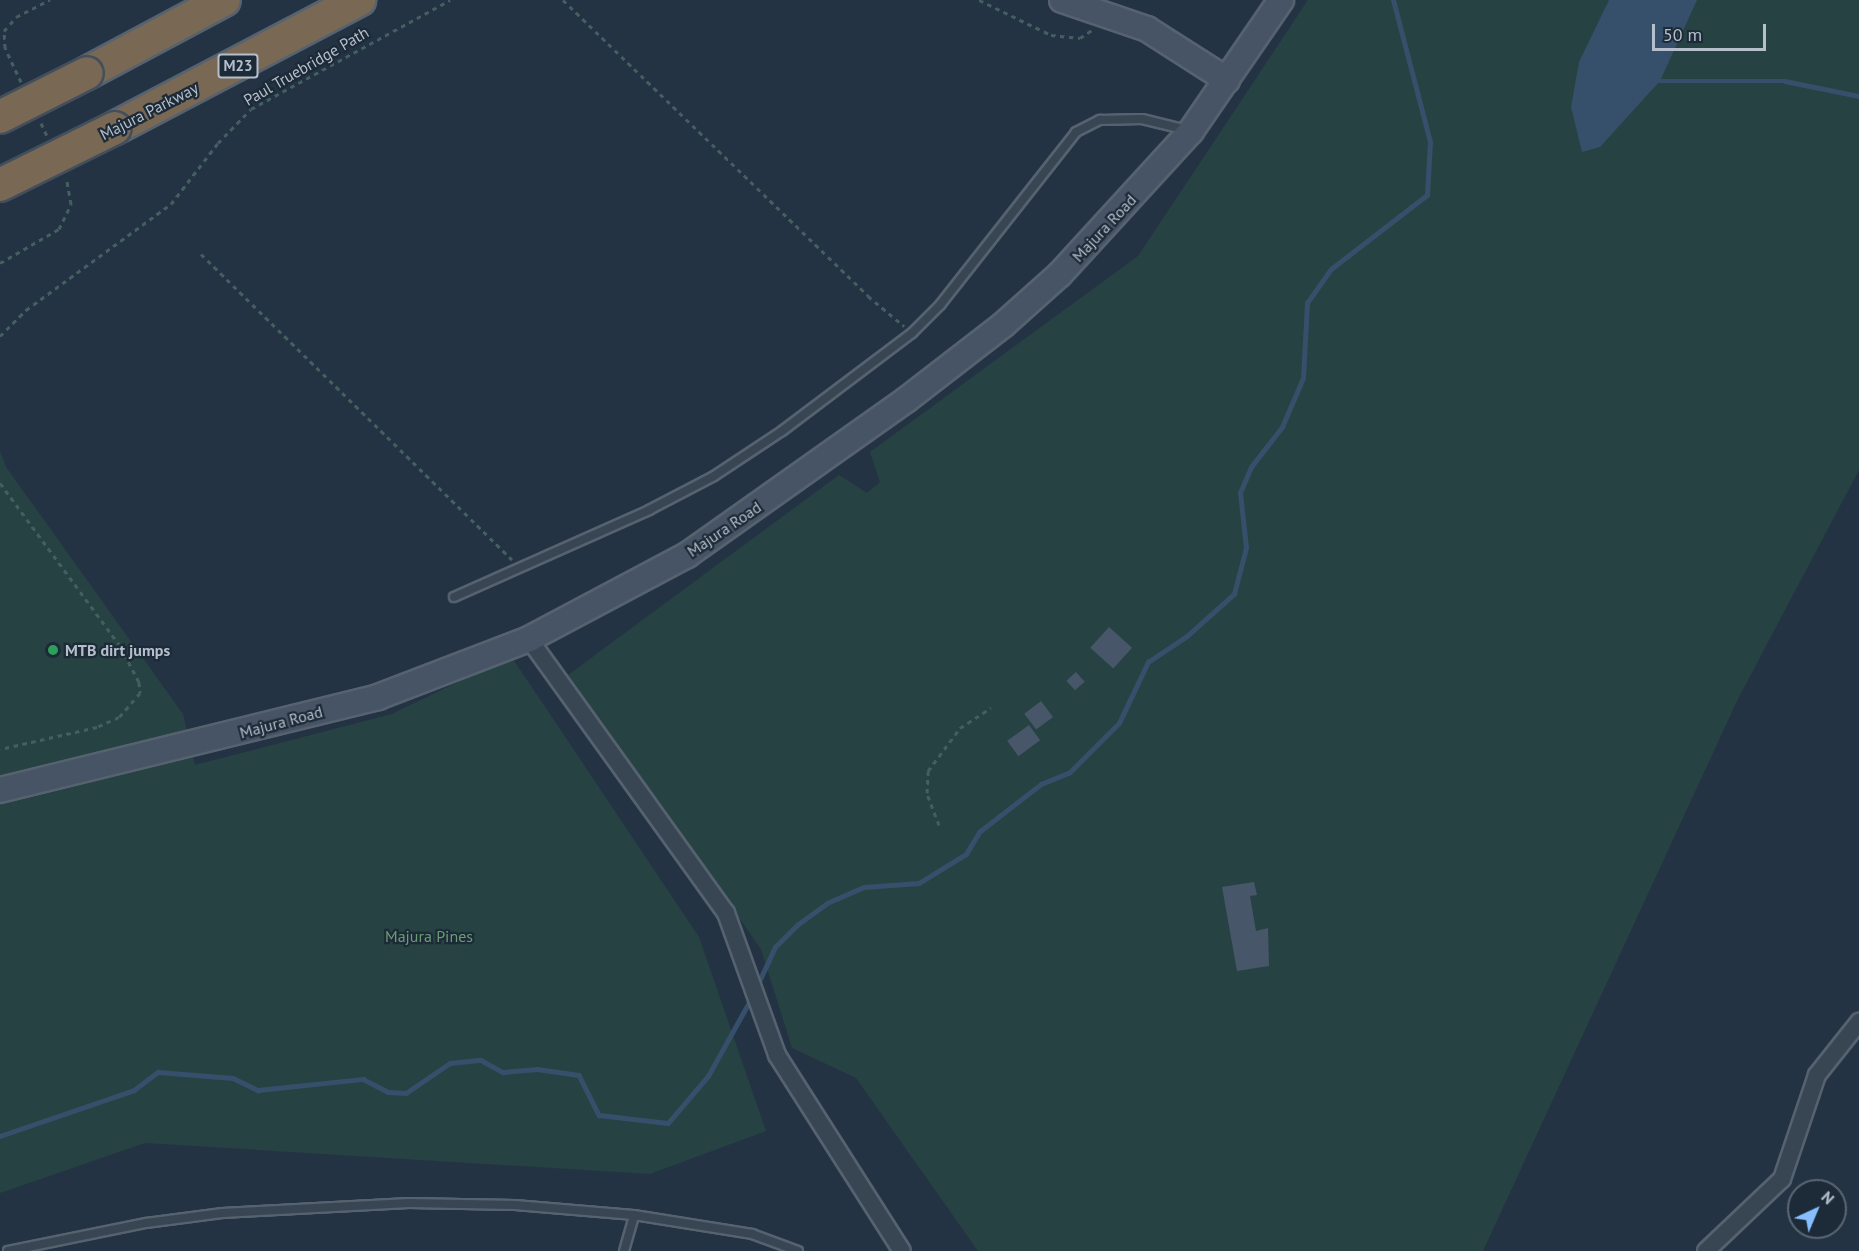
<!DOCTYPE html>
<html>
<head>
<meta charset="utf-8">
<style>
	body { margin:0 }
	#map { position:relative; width:1859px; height:1251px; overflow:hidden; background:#243343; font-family:"PT Sans",sans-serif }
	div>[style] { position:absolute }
	.green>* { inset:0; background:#264243 }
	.water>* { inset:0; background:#36506b }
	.stream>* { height:4.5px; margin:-2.25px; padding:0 2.25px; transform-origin:2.25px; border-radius:2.25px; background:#36506b }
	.building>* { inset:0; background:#475769; transform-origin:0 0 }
	.path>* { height:3px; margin-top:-1.5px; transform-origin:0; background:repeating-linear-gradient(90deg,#445f60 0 4.5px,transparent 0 9px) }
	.roads { filter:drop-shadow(2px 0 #56626f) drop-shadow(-2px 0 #56626f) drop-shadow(0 2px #56626f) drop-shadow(0 -2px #56626f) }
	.lane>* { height:8px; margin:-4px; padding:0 4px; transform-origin:4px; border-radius:4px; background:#384552 }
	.street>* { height:16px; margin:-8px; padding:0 8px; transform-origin:8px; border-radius:8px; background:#384552 }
	.secondary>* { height:24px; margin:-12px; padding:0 12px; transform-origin:12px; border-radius:12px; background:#465465 }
	.highway>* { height:32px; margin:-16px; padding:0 16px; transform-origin:16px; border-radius:16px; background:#796854 }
	.bridges { filter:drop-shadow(2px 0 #434f5c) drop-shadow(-2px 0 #434f5c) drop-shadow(0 2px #434f5c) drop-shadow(0 -2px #434f5c) }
	.highway-bridge>* { height:32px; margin:-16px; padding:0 16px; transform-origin:16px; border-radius:16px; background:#796854 }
	.dots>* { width:16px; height:16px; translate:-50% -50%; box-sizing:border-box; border:3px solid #1d2a37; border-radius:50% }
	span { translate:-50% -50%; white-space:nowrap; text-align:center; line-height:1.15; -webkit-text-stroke:4.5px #1d2a37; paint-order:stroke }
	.shield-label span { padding:2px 4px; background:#1d2a37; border:2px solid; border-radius:4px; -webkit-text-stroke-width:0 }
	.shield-label { font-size:15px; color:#b5bfcc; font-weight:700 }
	.street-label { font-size:16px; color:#b5bfcc }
	.poi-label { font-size:16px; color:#b5bfcc; font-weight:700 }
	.left { translate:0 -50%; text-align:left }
	.park-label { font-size:16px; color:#6a9f73 }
	.north { position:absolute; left:1787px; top:1179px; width:60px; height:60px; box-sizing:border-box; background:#1d2a37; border:2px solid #5a6673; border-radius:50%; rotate:44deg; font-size:16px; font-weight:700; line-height:24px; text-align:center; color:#b5bfcc }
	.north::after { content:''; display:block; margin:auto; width:21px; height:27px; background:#87beff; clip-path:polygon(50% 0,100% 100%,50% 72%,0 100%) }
	.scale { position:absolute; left:1652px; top:24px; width:114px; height:27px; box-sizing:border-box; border:3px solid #b5bfcc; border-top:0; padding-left:8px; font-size:18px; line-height:21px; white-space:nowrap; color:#b5bfcc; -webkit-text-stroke:4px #1d2a37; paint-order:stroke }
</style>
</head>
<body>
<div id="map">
	<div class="green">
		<div style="clip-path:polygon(1308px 0,1859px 0,1859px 470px,1737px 701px,1483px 1251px,978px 1251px,856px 1078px,792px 1048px,761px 949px,568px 675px,839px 475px,867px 493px,880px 482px,870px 452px,1138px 256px)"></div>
		<div style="clip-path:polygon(0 451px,6px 467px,183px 714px,195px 765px,392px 714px,511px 656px,699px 937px,766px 1131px,650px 1174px,145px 1143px,0 1193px)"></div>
	</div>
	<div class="water">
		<div style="clip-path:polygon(1609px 0,1697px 0,1660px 81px,1600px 147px,1582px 152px,1571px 107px,1579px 62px)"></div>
	</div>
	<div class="stream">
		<div style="left:1660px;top:81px;width:125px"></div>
		<div style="left:1785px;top:81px;width:76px;rotate:11.5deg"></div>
		<div style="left:757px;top:986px;width:43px;rotate:-65.2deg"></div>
		<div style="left:775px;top:947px;width:31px;rotate:-45deg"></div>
		<div style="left:797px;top:925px;width:37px;rotate:-36deg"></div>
		<div style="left:827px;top:903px;width:40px;rotate:-23.4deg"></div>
		<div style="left:864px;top:887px;width:55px;rotate:-4.2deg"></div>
		<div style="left:919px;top:883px;width:55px;rotate:-31.7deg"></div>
		<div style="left:966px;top:854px;width:26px;rotate:-59deg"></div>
		<div style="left:979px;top:832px;width:78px;rotate:-37.7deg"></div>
		<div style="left:1041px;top:784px;width:31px;rotate:-22deg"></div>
		<div style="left:1070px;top:772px;width:69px;rotate:-45deg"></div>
		<div style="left:1119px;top:723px;width:68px;rotate:-64.6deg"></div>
		<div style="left:1148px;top:662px;width:47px;rotate:-33.7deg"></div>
		<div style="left:1187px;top:636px;width:63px;rotate:-41.8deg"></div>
		<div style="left:1234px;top:594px;width:48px;rotate:-75.4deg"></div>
		<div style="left:1246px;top:548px;width:55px;rotate:-96.2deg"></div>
		<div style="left:1240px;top:493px;width:28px;rotate:-67deg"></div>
		<div style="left:1251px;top:467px;width:51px;rotate:-52.2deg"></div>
		<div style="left:1282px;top:427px;width:53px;rotate:-66.8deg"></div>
		<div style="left:1303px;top:378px;width:75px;rotate:-86.9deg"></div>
		<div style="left:1307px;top:303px;width:42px;rotate:-54.8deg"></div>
		<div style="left:1331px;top:269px;width:121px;rotate:-37.6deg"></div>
		<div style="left:1427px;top:195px;width:53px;rotate:-86.8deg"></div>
		<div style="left:1430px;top:142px;width:147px;rotate:-104.6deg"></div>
		<div style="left:0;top:1136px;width:142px;rotate:-18.9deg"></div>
		<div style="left:134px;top:1090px;width:30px;rotate:-37deg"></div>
		<div style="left:158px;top:1072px;width:75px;rotate:4.6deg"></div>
		<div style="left:233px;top:1078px;width:28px;rotate:26deg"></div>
		<div style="left:258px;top:1090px;width:106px;rotate:-6deg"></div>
		<div style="left:363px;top:1079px;width:28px;rotate:27deg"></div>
		<div style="left:388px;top:1092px;width:18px;rotate:3deg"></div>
		<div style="left:406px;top:1093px;width:53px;rotate:-34.3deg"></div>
		<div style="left:450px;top:1063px;width:31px;rotate:-6deg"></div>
		<div style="left:481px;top:1060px;width:25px;rotate:29deg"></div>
		<div style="left:503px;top:1072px;width:34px;rotate:-5deg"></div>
		<div style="left:537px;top:1069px;width:42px;rotate:8.1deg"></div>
		<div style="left:579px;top:1075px;width:45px;rotate:63.4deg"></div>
		<div style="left:599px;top:1115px;width:69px;rotate:6.6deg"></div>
		<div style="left:668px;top:1123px;width:62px;rotate:-49.6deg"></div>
		<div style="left:708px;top:1076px;width:90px;rotate:-60.9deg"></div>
	</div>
	<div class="building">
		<div style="left:1109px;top:627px;width:31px;height:28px;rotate:42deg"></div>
		<div style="left:1076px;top:672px;width:13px;height:13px;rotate:48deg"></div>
		<div style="left:1041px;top:701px;width:20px;height:21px;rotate:53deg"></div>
		<div style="left:1029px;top:725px;width:19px;height:27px;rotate:54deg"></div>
		<div style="clip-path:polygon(1254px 882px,1257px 895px,1250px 896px,1256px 931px,1268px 928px,1269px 966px,1237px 971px,1222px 887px)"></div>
	</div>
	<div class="path">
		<div style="left:563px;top:0;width:425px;rotate:44.1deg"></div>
		<div style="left:868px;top:296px;width:47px;rotate:39.8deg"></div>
		<div style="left:979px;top:0;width:80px;rotate:25.9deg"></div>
		<div style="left:1051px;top:35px;width:29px;rotate:6deg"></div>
		<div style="left:1080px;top:38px;width:14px;rotate:-34deg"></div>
		<div style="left:21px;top:82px;width:38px;rotate:-115deg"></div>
		<div style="left:5px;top:48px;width:17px;rotate:-93deg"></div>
		<div style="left:4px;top:31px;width:18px;rotate:-49deg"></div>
		<div style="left:16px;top:17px;width:38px;rotate:-27deg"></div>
		<div style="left:41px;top:123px;width:14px;rotate:65deg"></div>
		<div style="left:201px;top:254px;width:436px;rotate:44.5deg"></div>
		<div style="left:0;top:263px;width:68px;rotate:-30deg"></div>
		<div style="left:59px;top:229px;width:28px;rotate:-64deg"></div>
		<div style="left:71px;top:204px;width:27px;rotate:-100deg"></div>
		<div style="left:0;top:336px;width:37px;rotate:-45deg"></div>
		<div style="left:26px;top:310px;width:180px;rotate:-36.2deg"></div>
		<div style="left:171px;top:204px;width:77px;rotate:-52.4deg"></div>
		<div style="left:218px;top:143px;width:47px;rotate:-45.9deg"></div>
		<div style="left:251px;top:109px;width:227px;rotate:-28.7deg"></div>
		<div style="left:0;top:483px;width:202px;rotate:53.6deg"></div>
		<div style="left:120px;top:646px;width:41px;rotate:62.2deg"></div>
		<div style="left:139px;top:682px;width:11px;rotate:85deg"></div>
		<div style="left:140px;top:693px;width:32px;rotate:131deg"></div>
		<div style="left:119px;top:717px;width:24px;rotate:156deg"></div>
		<div style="left:97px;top:727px;width:99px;rotate:167.2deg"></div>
		<div style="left:939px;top:825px;width:34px;rotate:-111deg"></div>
		<div style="left:927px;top:793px;width:22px;rotate:-87deg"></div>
		<div style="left:928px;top:771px;width:54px;rotate:-53.3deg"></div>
		<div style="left:960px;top:728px;width:37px;rotate:-33deg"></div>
	</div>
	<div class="roads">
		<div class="lane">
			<div style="left:454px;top:597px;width:214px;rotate:-24deg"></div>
			<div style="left:649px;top:510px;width:73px;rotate:-27.6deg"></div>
			<div style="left:714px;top:476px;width:82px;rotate:-33.5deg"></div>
			<div style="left:782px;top:431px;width:163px;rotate:-37deg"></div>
			<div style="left:912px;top:333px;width:40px;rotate:-45deg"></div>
			<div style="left:940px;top:305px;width:220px;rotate:-51.8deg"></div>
			<div style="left:1076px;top:132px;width:27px;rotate:-27deg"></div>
			<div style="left:1100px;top:120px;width:42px;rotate:-1.4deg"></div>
			<div style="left:1142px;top:119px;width:46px;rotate:13.7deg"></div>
			<div style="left:8px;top:1251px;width:141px;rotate:-11.5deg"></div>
			<div style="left:146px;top:1223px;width:77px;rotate:-7.5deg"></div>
			<div style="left:222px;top:1213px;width:187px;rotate:-3.1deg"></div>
			<div style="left:409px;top:1203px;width:106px;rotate:1.1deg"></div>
			<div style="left:515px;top:1205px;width:119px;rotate:4.8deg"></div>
			<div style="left:634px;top:1215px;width:120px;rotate:9.1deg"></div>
			<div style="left:752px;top:1234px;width:49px;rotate:20.3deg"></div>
			<div style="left:624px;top:1251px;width:37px;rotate:-74deg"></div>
		</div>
		<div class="street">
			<div style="left:529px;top:639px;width:337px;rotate:54.3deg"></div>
			<div style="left:726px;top:913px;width:151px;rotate:70.2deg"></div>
			<div style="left:777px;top:1055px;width:232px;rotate:57.5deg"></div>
			<div style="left:1706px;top:1251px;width:105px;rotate:-43.5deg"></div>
			<div style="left:1782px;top:1179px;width:110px;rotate:-71.4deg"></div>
			<div style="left:1817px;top:1075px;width:68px;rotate:-51.6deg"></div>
		</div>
		<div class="secondary">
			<div style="left:1062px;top:0;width:90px;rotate:18.8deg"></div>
			<div style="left:1147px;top:29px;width:95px;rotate:32.5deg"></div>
			<div style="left:0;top:790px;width:389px;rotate:-13.8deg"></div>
			<div style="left:378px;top:697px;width:162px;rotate:-21deg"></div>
			<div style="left:529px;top:639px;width:179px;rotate:-28deg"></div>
			<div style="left:687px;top:555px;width:268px;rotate:-35.3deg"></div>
			<div style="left:906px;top:400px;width:123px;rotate:-37.7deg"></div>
			<div style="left:1003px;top:325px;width:76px;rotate:-41.8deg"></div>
			<div style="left:1060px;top:274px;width:194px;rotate:-47.5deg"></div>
			<div style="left:1191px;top:131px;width:159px;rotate:-55.5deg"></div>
		</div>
		<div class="highway">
			<div style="left:87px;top:73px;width:155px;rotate:-28.1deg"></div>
			<div style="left:115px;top:128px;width:276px;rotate:-27.7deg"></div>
		</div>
	</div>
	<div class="bridges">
		<div class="highway-bridge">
			<div style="left:0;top:117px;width:97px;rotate:-26.8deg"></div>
			<div style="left:0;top:185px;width:128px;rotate:-26.4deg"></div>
		</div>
	</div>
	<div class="dots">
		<div style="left:53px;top:650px;background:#2e9e5b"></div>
	</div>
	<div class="shield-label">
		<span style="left:238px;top:66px">M23</span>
	</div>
	<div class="street-label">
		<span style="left:306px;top:66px;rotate:-30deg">Paul Truebridge Path</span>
		<span style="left:149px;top:111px;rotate:-27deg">Majura Parkway</span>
		<span style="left:1104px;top:228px;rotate:-47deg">Majura Road</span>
		<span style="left:724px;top:529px;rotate:-34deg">Majura Road</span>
		<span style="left:281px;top:722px;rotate:-15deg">Majura Road</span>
	</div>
	<div class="poi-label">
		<span class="left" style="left:65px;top:650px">MTB dirt jumps</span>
	</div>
	<div class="park-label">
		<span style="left:429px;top:936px">Majura Pines</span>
	</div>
	<div class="north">N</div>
	<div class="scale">50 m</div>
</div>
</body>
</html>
